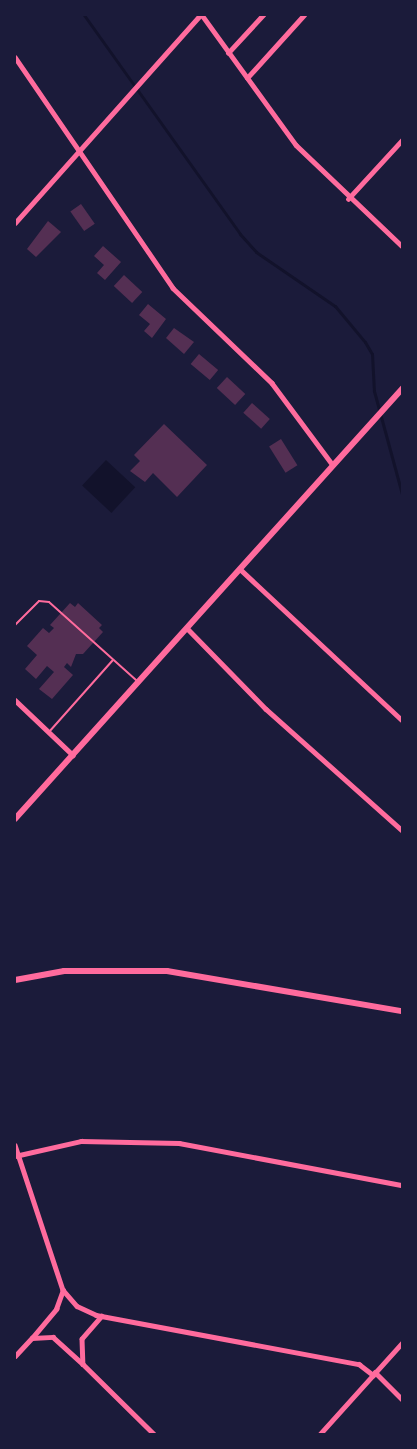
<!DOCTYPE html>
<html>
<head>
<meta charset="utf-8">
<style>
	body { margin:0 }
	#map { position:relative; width:417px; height:1449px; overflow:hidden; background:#1b1b3a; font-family:"Titillium Web",sans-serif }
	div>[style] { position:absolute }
	.water>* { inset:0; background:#12122b; transform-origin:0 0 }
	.stream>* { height:3px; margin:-1.5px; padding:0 1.5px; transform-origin:1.5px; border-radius:1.5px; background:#12122b }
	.building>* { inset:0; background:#542f53; transform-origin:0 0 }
	.service>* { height:2px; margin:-1px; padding:0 1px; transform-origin:1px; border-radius:1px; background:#ff6b9d }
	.minor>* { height:4.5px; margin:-2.25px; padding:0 2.25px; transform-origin:2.25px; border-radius:2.25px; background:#ff6b9d }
	.tertiary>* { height:5.5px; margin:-2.75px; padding:0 2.75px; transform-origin:2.75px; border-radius:2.75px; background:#ff6b9d }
	.secondary>* { height:6px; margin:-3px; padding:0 3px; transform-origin:3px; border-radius:3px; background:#ff6b9d }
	span { translate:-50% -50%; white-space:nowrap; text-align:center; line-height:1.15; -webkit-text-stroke:4.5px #1b1b3a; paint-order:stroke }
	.frame { position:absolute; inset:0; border:16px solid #1b1b3a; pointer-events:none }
</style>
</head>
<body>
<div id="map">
	<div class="water">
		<div style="left:106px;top:460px;width:40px;height:35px;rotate:43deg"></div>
	</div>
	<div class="stream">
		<div style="left:84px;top:15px;width:269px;rotate:54.5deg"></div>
		<div style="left:240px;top:234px;width:24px;rotate:48deg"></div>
		<div style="left:256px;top:252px;width:96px;rotate:34.4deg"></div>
		<div style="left:335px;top:306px;width:47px;rotate:50.2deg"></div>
		<div style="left:365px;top:342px;width:14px;rotate:60deg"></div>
		<div style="left:372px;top:354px;width:37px;rotate:87deg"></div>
		<div style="left:374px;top:391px;width:107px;rotate:74.8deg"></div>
	</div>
	<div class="building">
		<div style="left:81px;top:204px;width:24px;height:13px;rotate:55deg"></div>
		<div style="clip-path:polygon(48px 221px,61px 232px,36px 257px,27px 249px)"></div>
		<div style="clip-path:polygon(103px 246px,121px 262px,105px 280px,97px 273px,104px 265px,94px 256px)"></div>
		<div style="left:124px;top:275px;width:25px;height:15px;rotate:43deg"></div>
		<div style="clip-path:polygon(148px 304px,166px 319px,152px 338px,144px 331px,150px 324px,139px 315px)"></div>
		<div style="clip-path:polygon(174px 328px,194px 342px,184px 354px,166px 338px)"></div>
		<div style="left:199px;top:354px;width:25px;height:13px;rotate:40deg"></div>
		<div style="left:227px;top:377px;width:25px;height:15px;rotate:43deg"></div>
		<div style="left:252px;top:403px;width:24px;height:13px;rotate:42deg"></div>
		<div style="clip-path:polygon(164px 424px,207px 465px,177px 497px,153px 473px,145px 482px,130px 471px,140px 461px,134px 455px)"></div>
		<div style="left:281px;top:439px;width:31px;height:14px;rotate:58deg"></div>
		<div style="clip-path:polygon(70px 603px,75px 607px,78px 603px,102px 625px,99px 628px,103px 632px,83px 654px,76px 654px,71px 667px,67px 663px,64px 667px,73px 675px,52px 699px,39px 689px,54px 672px,47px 666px,36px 679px,25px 669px,37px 655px,27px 646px,43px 628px,49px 633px,54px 628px,50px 625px)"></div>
	</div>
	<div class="service">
		<div style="left:15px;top:625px;width:34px;rotate:-45deg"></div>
		<div style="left:39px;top:601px;width:10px;rotate:6deg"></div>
		<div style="left:49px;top:602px;width:118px;rotate:41.9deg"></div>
		<div style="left:49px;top:732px;width:96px;rotate:-48.4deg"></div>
	</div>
	<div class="minor">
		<div style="left:202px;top:15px;width:160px;rotate:54.1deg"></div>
		<div style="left:296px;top:145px;width:146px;rotate:43.6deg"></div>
		<div style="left:228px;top:53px;width:52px;rotate:-47.4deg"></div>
		<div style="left:15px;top:57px;width:280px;rotate:55.6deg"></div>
		<div style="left:173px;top:288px;width:137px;rotate:43.8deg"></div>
		<div style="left:272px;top:383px;width:102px;rotate:53.4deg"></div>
		<div style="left:247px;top:78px;width:85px;rotate:-47.9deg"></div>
		<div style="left:348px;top:199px;width:80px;rotate:-47.5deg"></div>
		<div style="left:15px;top:223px;width:278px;rotate:-48.3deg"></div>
		<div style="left:240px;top:569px;width:221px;rotate:43deg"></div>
		<div style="left:187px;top:628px;width:113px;rotate:45.7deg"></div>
		<div style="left:266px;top:709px;width:182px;rotate:41.7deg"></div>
		<div style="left:15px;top:700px;width:80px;rotate:43.5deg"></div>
		<div style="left:15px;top:1145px;width:153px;rotate:71.7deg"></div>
		<div style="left:63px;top:1290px;width:21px;rotate:49deg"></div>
		<div style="left:77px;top:1306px;width:21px;rotate:25deg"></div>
		<div style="left:96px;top:1315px;width:268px;rotate:10.6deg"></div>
		<div style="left:359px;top:1364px;width:18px;rotate:38deg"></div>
		<div style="left:15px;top:1156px;width:68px;rotate:-12.8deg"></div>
		<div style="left:81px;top:1141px;width:98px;rotate:1.2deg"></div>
		<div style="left:179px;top:1143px;width:227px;rotate:10.7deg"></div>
		<div style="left:102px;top:1316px;width:30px;rotate:131deg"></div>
		<div style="left:82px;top:1339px;width:25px;rotate:88deg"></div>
		<div style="left:83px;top:1364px;width:100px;rotate:44.6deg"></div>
		<div style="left:32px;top:1338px;width:38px;rotate:-50deg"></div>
		<div style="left:56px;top:1309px;width:20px;rotate:-70deg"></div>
		<div style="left:15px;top:1356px;width:25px;rotate:-47deg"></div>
		<div style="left:32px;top:1338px;width:21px;rotate:-3deg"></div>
		<div style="left:53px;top:1337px;width:40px;rotate:42deg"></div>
		<div style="left:375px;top:1372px;width:38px;rotate:45deg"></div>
		<div style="left:320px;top:1434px;width:122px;rotate:-48deg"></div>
	</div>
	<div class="tertiary">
		<div style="left:15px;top:819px;width:579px;rotate:-48.01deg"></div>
	</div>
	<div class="secondary">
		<div style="left:15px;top:980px;width:50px;rotate:-10.4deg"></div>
		<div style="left:64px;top:971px;width:103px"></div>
		<div style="left:167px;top:971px;width:238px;rotate:9.7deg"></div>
	</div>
	<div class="frame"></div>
</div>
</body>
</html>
